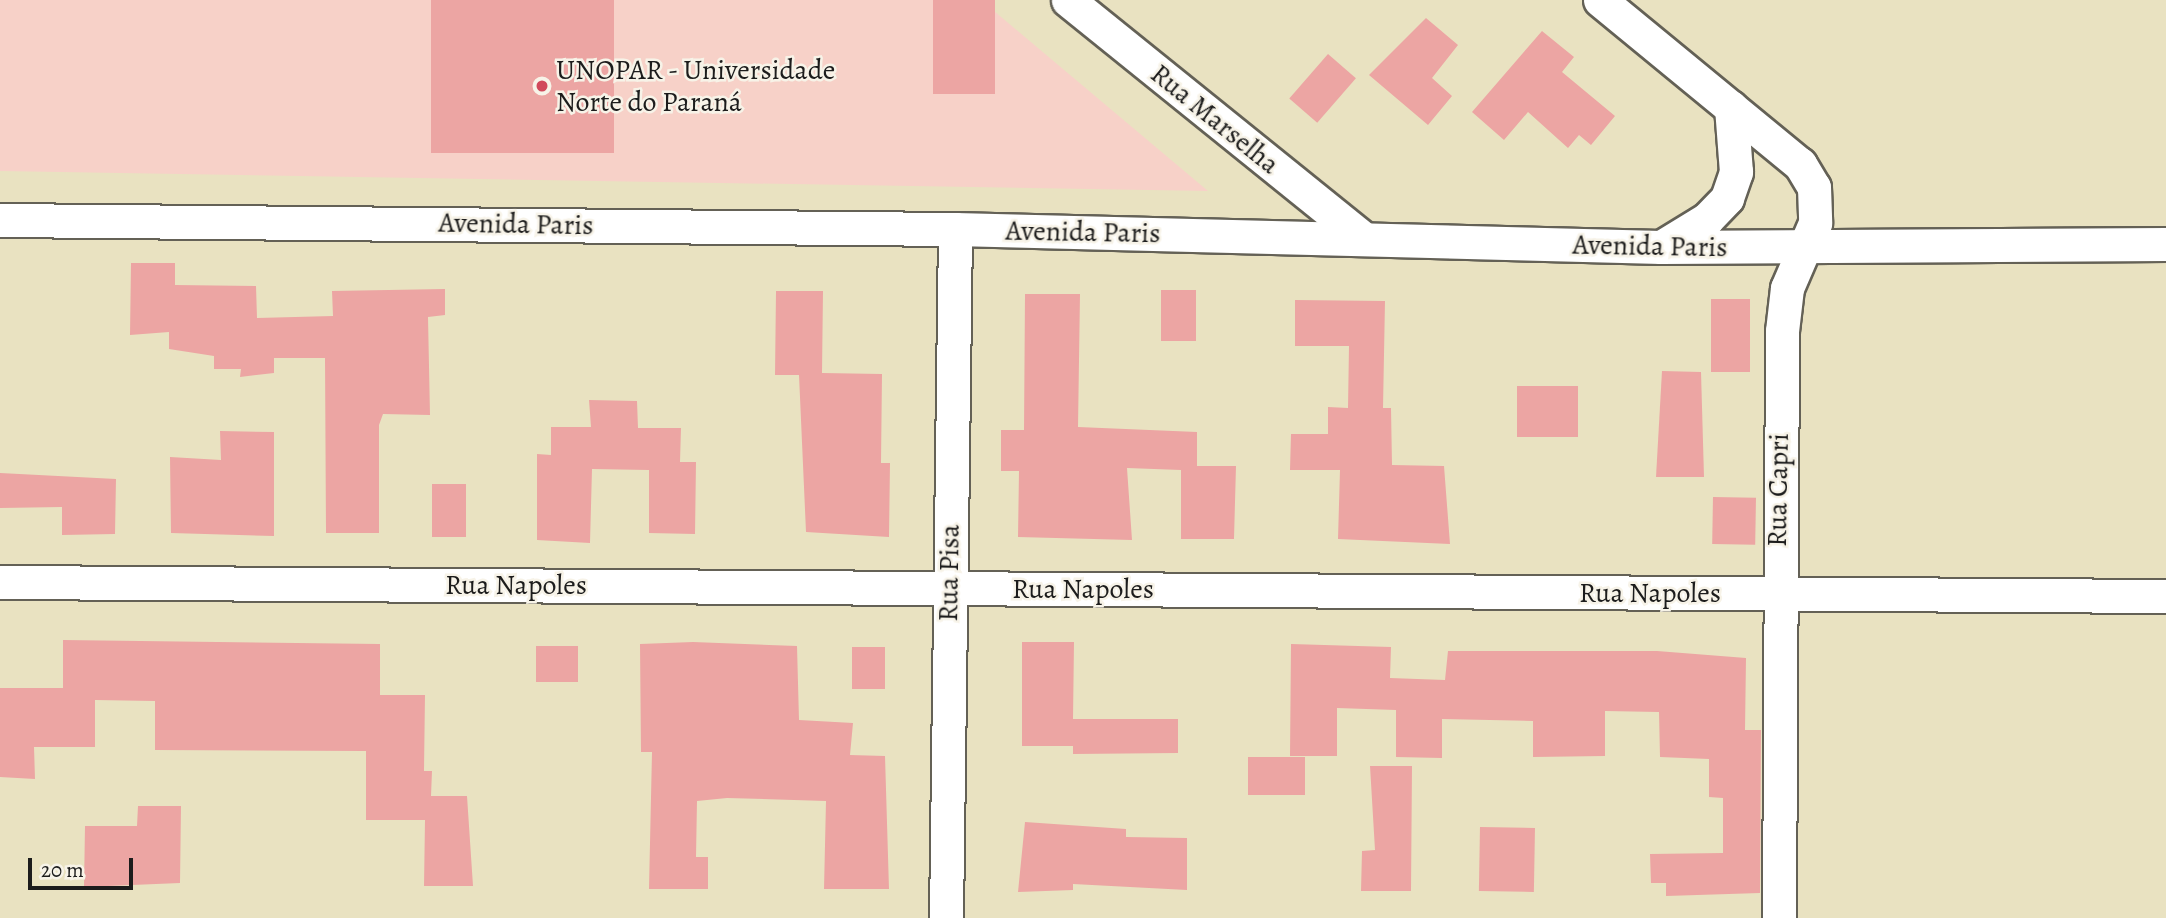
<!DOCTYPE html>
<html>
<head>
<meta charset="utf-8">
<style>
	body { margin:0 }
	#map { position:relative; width:2166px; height:918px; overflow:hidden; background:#e9e2c1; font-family:Alegreya,serif }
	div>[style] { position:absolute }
	.built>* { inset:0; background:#f7d1c8 }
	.building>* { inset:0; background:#eca5a3; transform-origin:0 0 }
	.roads { filter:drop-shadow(2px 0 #646156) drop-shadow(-2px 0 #646156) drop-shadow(0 2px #646156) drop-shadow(0 -2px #646156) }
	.minor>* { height:33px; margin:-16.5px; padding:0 16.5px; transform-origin:16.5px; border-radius:16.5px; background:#fff }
	.dots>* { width:19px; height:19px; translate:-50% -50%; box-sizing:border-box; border:4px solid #f7f3e8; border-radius:50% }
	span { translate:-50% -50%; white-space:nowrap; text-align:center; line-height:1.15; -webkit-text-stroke:5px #f7f3e8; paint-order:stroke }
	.poi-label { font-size:28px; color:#1c1c1c }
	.left { translate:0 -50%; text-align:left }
	.street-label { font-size:28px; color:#1c1c1c }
	.scale { position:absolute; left:28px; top:858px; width:105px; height:32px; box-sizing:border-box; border:4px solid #1c1c1c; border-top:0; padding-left:9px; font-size:21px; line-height:24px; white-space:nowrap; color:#1c1c1c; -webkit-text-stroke:5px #f7f3e8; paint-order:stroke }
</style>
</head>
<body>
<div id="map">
	<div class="built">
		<div style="clip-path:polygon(0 0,981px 0,1208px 191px,0 171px)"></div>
	</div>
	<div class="building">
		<div style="left:431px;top:0;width:183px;height:153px"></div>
		<div style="left:933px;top:0;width:62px;height:94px"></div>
		<div style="clip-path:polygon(1426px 18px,1458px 45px,1432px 78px,1452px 96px,1428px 125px,1369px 75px)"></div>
		<div style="clip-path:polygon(1542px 31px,1574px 57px,1562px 72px,1615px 116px,1591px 145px,1579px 135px,1568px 148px,1528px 112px,1504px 140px,1472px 112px)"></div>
		<div style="left:1328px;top:54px;width:37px;height:59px;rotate:41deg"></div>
		<div style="clip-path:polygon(131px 263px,175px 263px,175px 285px,256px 286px,257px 318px,333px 316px,332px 291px,445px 289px,445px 315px,428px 317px,430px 415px,383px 414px,379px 425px,379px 533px,326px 533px,325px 358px,274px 358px,274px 373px,240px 377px,241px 369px,214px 369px,214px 356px,169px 349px,169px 332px,130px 335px)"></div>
		<div style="left:1161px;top:290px;width:35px;height:51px"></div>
		<div style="clip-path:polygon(776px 291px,823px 291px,822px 373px,882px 374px,881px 463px,890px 463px,889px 537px,806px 532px,799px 375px,775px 375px)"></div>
		<div style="clip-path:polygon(1025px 294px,1080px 294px,1078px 427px,1197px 432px,1197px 466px,1236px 466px,1234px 539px,1181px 539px,1181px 470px,1127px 468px,1132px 540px,1018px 537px,1019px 471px,1001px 471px,1001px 430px,1024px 430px)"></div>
		<div style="left:1711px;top:299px;width:39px;height:73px"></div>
		<div style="clip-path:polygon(1295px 300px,1385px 301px,1383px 408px,1391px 408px,1392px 465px,1444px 466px,1450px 544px,1338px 539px,1340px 470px,1290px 470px,1291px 434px,1328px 434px,1328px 407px,1348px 408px,1349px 346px,1295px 346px)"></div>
		<div style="clip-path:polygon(1662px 371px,1701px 372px,1704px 477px,1656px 477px)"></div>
		<div style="left:1517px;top:386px;width:61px;height:51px"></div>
		<div style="clip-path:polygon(589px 400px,637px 401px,638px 428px,681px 428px,680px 462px,696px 462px,695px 534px,649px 533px,649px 470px,592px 469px,590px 543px,537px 540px,537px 454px,551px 455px,551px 427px,591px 427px)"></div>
		<div style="clip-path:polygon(220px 431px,274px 432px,274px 536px,171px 533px,170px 457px,221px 460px)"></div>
		<div style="clip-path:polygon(0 473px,116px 479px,115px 534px,62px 535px,62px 507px,0 508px)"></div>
		<div style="left:432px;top:484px;width:34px;height:53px"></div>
		<div style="left:1713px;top:497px;width:43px;height:47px;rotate:1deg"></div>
		<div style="clip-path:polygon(63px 640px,380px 644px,380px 695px,425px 695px,424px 771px,432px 771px,431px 796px,467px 796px,473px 886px,424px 886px,425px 820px,366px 820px,366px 751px,155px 750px,155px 701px,95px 700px,95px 747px,34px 747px,35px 779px,0 777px,0 688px,63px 688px)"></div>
		<div style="clip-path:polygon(693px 642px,797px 646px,799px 720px,853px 723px,850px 755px,885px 756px,889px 889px,824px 889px,826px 801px,727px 798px,697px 801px,696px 857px,708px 857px,708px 889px,649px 889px,652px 752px,641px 752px,640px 644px)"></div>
		<div style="clip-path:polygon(1022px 642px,1074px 642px,1073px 719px,1178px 719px,1178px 753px,1073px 754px,1073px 746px,1022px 746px)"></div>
		<div style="clip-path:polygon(1291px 644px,1391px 647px,1390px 678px,1445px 680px,1448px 651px,1657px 651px,1746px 658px,1745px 730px,1761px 730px,1760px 893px,1666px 896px,1666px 883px,1651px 883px,1650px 854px,1723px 853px,1723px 798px,1709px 797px,1709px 759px,1660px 757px,1659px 712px,1605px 711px,1605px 756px,1533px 757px,1533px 721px,1442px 719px,1442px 758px,1396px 757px,1396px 710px,1337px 708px,1337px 756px,1290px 756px)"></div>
		<div style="left:536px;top:646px;width:42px;height:36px"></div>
		<div style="left:852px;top:647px;width:33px;height:42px"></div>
		<div style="left:1248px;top:757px;width:57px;height:38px"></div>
		<div style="clip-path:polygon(1370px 766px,1412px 766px,1411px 891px,1361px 891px,1362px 851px,1375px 850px)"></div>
		<div style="clip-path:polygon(138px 806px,181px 806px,180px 883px,84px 887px,85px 826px,137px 826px)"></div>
		<div style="clip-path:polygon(1025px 822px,1126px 829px,1126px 837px,1187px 838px,1187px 890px,1073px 884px,1073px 890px,1018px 892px)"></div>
		<div style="left:1480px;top:827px;width:55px;height:64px;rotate:1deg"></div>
	</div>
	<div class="roads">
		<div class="minor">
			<div style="left:1068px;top:0;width:379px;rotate:38.9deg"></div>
			<div style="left:1600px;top:0;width:259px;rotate:39.4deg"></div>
			<div style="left:1800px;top:164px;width:27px;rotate:59deg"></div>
			<div style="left:1814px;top:187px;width:36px;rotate:88deg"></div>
			<div style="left:1815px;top:223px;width:71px;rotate:113.3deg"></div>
			<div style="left:1787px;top:288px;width:43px;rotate:96.6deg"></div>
			<div style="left:1782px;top:331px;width:587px;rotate:90.29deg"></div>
			<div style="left:0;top:220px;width:955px;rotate:0.54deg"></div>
			<div style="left:955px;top:229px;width:706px;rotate:1.46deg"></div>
			<div style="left:1661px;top:247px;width:505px;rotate:-0.34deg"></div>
			<div style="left:1661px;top:247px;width:54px;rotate:-31.3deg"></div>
			<div style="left:1707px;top:219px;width:29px;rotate:-46deg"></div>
			<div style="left:1727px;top:198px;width:28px;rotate:-71deg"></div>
			<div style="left:1736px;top:172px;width:65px;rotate:-94.4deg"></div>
			<div style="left:0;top:582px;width:2166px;rotate:0.37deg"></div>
			<div style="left:946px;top:918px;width:689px;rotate:-89.25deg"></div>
		</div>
	</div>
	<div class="dots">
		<div style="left:542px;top:86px;background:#d1495b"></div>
	</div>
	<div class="poi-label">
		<span class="left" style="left:556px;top:86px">UNOPAR - Universidade<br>Norte do Paraná</span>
	</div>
	<div class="street-label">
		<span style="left:1215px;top:119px;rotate:39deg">Rua Marselha</span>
		<span style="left:516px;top:224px;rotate:1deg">Avenida Paris</span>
		<span style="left:1083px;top:232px;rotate:1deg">Avenida Paris</span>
		<span style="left:1650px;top:246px;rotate:1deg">Avenida Paris</span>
		<span style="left:1778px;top:490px;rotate:-89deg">Rua Capri</span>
		<span style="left:949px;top:573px;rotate:-89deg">Rua Pisa</span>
		<span style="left:516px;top:585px">Rua Napoles</span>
		<span style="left:1083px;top:589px">Rua Napoles</span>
		<span style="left:1650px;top:593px">Rua Napoles</span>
	</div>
	<div class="scale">20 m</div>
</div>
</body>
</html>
